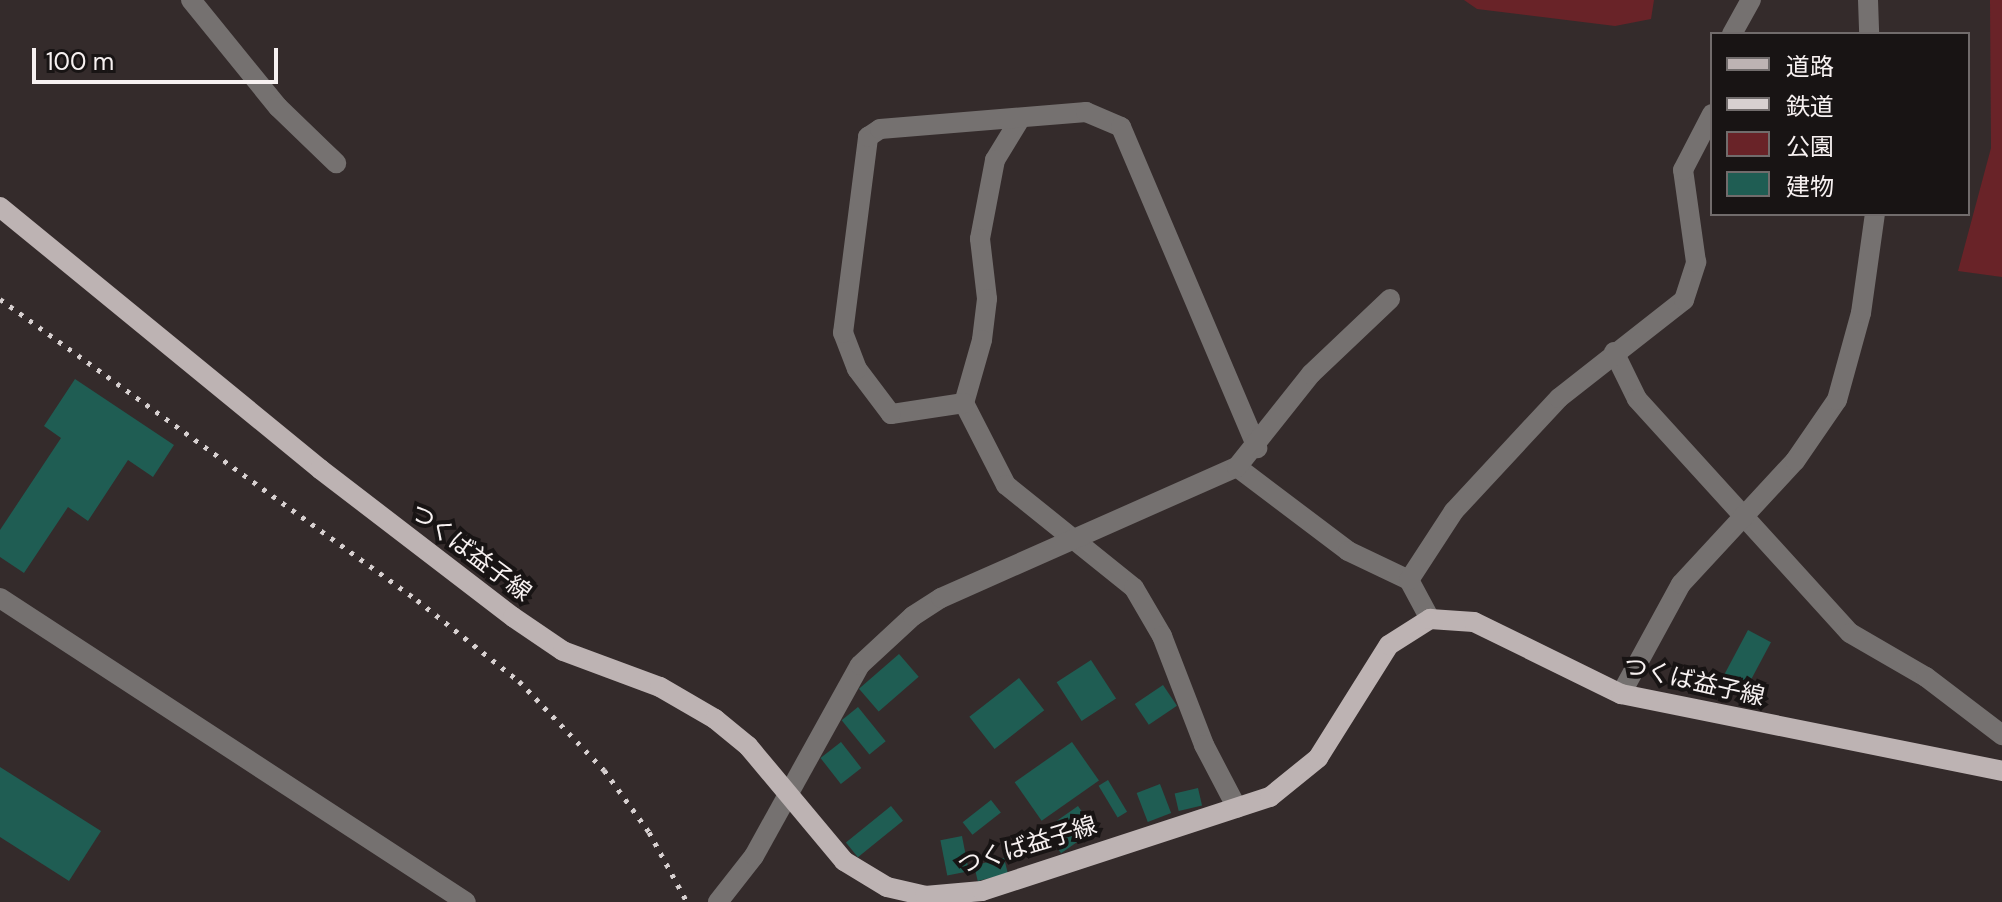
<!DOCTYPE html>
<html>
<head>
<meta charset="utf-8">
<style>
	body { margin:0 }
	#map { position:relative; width:2002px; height:902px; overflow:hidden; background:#342b2b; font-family:"DM Sans","Noto Sans JP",sans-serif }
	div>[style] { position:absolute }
	.green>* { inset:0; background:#692328 }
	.building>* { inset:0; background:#1f5d53; transform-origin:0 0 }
	.minor>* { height:20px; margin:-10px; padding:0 10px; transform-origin:10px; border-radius:10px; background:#757170 }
	.major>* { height:20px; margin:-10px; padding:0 10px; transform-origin:10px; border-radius:10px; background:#bdb3b3 }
	.rail>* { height:5px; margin-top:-2.5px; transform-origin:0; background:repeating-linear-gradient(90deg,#d7d0d0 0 4px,transparent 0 12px) }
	span { translate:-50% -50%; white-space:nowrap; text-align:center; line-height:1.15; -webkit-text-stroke:8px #181414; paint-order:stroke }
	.street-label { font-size:24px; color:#f7f1f1 }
	.legend { position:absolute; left:1710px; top:32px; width:260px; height:184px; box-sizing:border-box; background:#181414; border:2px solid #716c6c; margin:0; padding:10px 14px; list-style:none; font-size:24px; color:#f7f1f1 }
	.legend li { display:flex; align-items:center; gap:16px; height:40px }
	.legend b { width:40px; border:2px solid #716c6c }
	.scale { position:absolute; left:32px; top:48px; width:246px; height:36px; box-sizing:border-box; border:4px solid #f7f1f1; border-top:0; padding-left:10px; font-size:24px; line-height:28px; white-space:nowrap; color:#f7f1f1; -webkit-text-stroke:6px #181414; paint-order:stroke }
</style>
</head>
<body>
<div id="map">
	<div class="green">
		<div style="clip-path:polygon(1464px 0,1654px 0,1651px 19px,1615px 26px,1477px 9px)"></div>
		<div style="clip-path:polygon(1990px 0,2002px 0,2002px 277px,1958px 271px,1991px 148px)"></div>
	</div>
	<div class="building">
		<div style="clip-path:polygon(75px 379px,174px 445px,153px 477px,128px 460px,88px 521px,68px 507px,24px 573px,0 557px,0 530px,61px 438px,44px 426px)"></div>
		<div style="left:1748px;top:630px;width:26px;height:51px;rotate:28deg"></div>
		<div style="left:899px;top:654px;width:30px;height:53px;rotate:49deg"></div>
		<div style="left:1091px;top:660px;width:46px;height:41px;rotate:57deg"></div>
		<div style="left:1019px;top:678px;width:41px;height:63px;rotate:52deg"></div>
		<div style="left:1163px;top:685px;width:25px;height:34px;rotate:56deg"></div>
		<div style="left:858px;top:707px;width:44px;height:21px;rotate:51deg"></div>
		<div style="left:841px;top:742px;width:33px;height:26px;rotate:52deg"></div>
		<div style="left:1072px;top:742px;width:47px;height:70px;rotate:55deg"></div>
		<div style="clip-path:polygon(0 767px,101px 831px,69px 881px,0 837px)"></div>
		<div style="left:1108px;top:780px;width:37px;height:11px;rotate:59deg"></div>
		<div style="left:1160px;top:784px;width:31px;height:25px;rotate:69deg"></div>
		<div style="left:1198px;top:788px;width:18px;height:24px;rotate:77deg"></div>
		<div style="left:991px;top:800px;width:16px;height:36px;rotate:52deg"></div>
		<div style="left:891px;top:806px;width:19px;height:58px;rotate:51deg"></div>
		<div style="left:1078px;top:806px;width:29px;height:41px;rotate:55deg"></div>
		<div style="left:962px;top:836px;width:36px;height:22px;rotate:79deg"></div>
		<div style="left:1004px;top:858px;width:16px;height:31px;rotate:76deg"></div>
	</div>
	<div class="minor">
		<div style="left:191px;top:0;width:138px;rotate:50.9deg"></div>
		<div style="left:278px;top:107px;width:81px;rotate:44deg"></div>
		<div style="left:1868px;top:0;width:34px;rotate:88deg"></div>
		<div style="left:1732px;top:34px;width:39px;rotate:-61deg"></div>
		<div style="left:1020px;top:119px;width:48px;rotate:121.4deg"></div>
		<div style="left:995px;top:160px;width:80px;rotate:100.8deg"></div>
		<div style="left:980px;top:239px;width:60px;rotate:83.3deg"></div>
		<div style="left:987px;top:299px;width:41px;rotate:97deg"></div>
		<div style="left:982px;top:340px;width:66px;rotate:105.9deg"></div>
		<div style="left:964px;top:403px;width:92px;rotate:62.9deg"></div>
		<div style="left:1006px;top:485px;width:164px;rotate:38.8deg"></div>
		<div style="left:1134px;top:588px;width:56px;rotate:59.7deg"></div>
		<div style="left:1162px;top:636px;width:117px;rotate:68.9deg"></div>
		<div style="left:1204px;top:745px;width:71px;rotate:62.4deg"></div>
		<div style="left:1614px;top:352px;width:52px;rotate:63.9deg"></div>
		<div style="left:1637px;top:399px;width:316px;rotate:47.7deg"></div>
		<div style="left:1850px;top:633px;width:88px;rotate:30.1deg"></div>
		<div style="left:1926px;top:677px;width:96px;rotate:37.3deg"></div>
		<div style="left:964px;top:403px;width:74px;rotate:171.4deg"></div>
		<div style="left:891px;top:414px;width:56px;rotate:-127.1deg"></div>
		<div style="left:857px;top:369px;width:39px;rotate:-111deg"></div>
		<div style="left:843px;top:333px;width:198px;rotate:-82.7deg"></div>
		<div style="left:868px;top:137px;width:14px;rotate:-34deg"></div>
		<div style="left:880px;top:129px;width:207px;rotate:-4.7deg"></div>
		<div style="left:1086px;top:112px;width:38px;rotate:23deg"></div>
		<div style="left:1121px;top:127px;width:349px;rotate:67deg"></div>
		<div style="left:1237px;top:467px;width:139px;rotate:37.1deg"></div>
		<div style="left:1348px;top:551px;width:68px;rotate:25.4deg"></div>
		<div style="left:1409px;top:580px;width:44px;rotate:61.7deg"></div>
		<div style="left:1409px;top:580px;width:82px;rotate:-56.9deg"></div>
		<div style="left:1454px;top:511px;width:154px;rotate:-47.1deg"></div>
		<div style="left:1559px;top:398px;width:159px;rotate:-38.1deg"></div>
		<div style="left:1684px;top:300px;width:40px;rotate:-72deg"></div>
		<div style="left:1696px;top:262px;width:93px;rotate:-98deg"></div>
		<div style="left:1683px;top:170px;width:63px;rotate:-62.6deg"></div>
		<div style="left:0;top:598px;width:556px;rotate:33.12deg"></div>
		<div style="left:1621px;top:694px;width:125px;rotate:-61.4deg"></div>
		<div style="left:1681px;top:584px;width:168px;rotate:-47.2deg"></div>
		<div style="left:1795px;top:461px;width:74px;rotate:-55.5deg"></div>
		<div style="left:1837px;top:400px;width:90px;rotate:-74.6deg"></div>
		<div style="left:1861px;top:313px;width:100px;rotate:-82deg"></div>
		<div style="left:718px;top:902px;width:58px;rotate:-52deg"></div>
		<div style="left:754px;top:856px;width:218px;rotate:-61deg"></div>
		<div style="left:860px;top:665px;width:72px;rotate:-42.8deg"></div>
		<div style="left:913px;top:616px;width:33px;rotate:-33deg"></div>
		<div style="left:941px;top:598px;width:324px;rotate:-23.9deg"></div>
		<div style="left:1237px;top:467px;width:119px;rotate:-51.5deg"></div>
		<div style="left:1311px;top:374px;width:109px;rotate:-43.5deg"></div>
	</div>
	<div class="major">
		<div style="left:0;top:207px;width:414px;rotate:39.3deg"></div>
		<div style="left:320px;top:469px;width:243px;rotate:37.5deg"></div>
		<div style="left:513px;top:617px;width:60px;rotate:34.2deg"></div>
		<div style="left:563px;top:651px;width:103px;rotate:20.4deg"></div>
		<div style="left:660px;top:687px;width:64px;rotate:30.2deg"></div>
		<div style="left:715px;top:719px;width:43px;rotate:39.3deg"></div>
		<div style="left:748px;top:746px;width:150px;rotate:50.1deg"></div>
		<div style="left:844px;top:861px;width:50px;rotate:31.2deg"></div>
		<div style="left:887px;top:887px;width:39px;rotate:13deg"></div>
		<div style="left:925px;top:896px;width:57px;rotate:-5deg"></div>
		<div style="left:982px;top:891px;width:303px;rotate:-18.1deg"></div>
		<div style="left:1270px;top:797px;width:62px;rotate:-39.1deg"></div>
		<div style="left:1318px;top:758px;width:133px;rotate:-57.9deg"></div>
		<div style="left:1389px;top:645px;width:49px;rotate:-32.4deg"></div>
		<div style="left:1430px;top:619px;width:44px;rotate:3.9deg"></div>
		<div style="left:1474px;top:622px;width:164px;rotate:26.1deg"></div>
		<div style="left:1621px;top:694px;width:389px;rotate:11.4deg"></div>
	</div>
	<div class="rail">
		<div style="left:0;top:299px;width:514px;rotate:35.82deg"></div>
		<div style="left:417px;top:600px;width:130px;rotate:38.5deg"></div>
		<div style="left:519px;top:681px;width:123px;rotate:46.3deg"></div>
		<div style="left:604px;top:770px;width:77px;rotate:54deg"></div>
		<div style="left:649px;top:832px;width:80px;rotate:61.5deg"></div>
	</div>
	<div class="street-label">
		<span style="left:471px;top:552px;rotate:37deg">つくば益子線</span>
		<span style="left:1694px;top:681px;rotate:13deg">つくば益子線</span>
		<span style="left:1027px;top:845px;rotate:-17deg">つくば益子線</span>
	</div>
	<ul class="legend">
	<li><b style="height:10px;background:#bdb3b3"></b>道路</li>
	<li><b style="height:10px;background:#d7d0d0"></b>鉄道</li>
	<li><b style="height:22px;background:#692328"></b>公園</li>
	<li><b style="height:22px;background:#1f5d53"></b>建物</li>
	</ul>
	<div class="scale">100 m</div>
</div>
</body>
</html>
